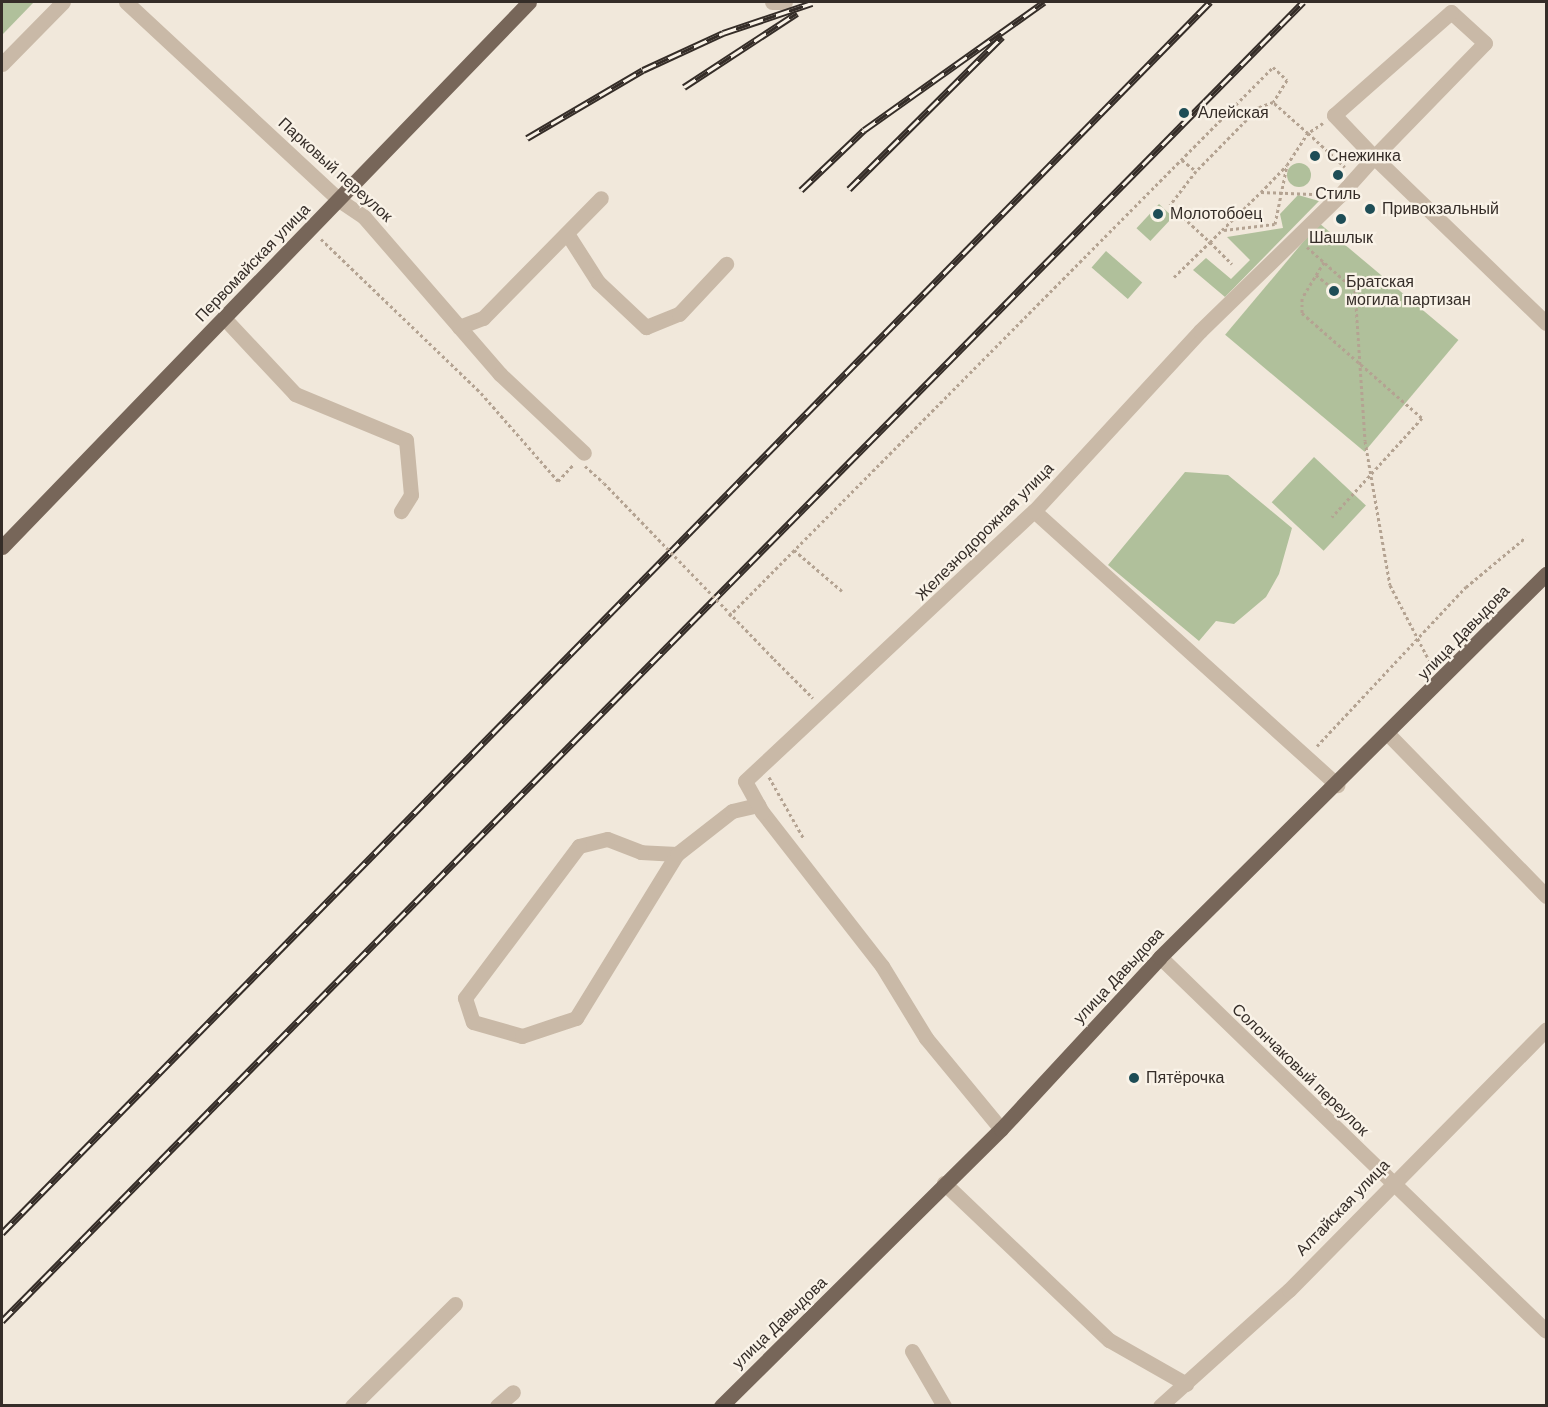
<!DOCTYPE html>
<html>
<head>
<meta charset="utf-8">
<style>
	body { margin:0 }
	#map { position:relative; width:1548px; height:1407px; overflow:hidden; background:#f1e8db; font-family:Arial,sans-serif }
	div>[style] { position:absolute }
	.green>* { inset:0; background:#b0c09b; transform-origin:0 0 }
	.round { border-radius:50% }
	.path>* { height:3px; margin-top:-1.5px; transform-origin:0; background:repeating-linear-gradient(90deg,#b4a392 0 3px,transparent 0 6px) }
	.minor>* { height:15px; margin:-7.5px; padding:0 7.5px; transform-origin:7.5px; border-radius:7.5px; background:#c9b9a7 }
	.major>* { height:15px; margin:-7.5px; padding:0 7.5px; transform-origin:7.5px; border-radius:7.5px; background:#776659 }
	.rail>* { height:7px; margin-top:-3.5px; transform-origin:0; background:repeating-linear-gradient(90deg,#f9f2e7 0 14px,#352d28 0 28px); box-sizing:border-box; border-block:2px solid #352d28 }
	.path-bridge>* { height:3px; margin-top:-1.5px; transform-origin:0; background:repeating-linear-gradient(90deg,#b4a392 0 3px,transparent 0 6px) }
	.dots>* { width:16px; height:16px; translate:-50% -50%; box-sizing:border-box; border:3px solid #f9f2e7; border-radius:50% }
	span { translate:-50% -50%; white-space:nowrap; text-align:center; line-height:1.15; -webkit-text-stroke:4.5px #f9f2e7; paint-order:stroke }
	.poi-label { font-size:16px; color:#352d28 }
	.left { translate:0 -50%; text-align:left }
	.street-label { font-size:16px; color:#352d28 }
	.frame { position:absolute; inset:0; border:3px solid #352d28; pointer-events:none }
</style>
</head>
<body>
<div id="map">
	<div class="green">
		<div style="clip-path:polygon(2px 2px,34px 2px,2px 35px)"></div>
		<div class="round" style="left:1287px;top:163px;width:24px;height:24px"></div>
		<div style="clip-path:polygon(1298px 195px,1319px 201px,1225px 297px,1193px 270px,1206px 258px,1231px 279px,1250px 260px,1227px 237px,1283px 228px,1280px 214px)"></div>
		<div style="left:1159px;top:204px;width:19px;height:33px;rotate:43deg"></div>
		<div style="left:1319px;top:223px;width:182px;height:146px;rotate:40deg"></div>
		<div style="left:1106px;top:251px;width:48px;height:22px;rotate:41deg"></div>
		<div style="left:1314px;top:457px;width:71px;height:62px;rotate:43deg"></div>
		<div style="clip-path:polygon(1185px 472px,1228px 475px,1292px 528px,1279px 574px,1266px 597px,1234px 624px,1216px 621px,1199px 641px,1108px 565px)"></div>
	</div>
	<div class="path">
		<div style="left:1323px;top:123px;width:18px;rotate:146deg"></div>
		<div style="left:1308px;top:133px;width:50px;rotate:42.6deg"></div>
		<div style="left:1182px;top:160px;width:18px;rotate:38deg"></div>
		<div style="left:1261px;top:192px;width:51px;rotate:2.2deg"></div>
		<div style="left:1224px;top:230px;width:51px;rotate:-6.7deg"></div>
		<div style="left:1275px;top:224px;width:60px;rotate:-78.5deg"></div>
		<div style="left:321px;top:239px;width:222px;rotate:43.9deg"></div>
		<div style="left:481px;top:393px;width:117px;rotate:48.8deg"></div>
		<div style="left:558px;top:481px;width:23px;rotate:-47deg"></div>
		<div style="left:1307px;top:247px;width:64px;rotate:41.9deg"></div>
		<div style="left:1355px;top:290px;width:151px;rotate:86.2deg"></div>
		<div style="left:1365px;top:441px;width:146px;rotate:80.2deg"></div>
		<div style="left:1390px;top:585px;width:93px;rotate:62.6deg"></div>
		<div style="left:1324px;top:262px;width:42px;rotate:121.4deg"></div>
		<div style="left:1302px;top:298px;width:15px;rotate:90deg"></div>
		<div style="left:1302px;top:313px;width:159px;rotate:41.2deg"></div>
		<div style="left:1422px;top:418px;width:134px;rotate:132.3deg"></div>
		<div style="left:1316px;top:275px;width:16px;rotate:38deg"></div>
		<div style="left:1174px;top:277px;width:50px;rotate:-44.2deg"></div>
		<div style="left:1210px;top:242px;width:17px;rotate:-45deg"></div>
		<div style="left:1222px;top:230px;width:54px;rotate:-44.3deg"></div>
		<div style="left:1261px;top:192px;width:37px;rotate:-46deg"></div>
		<div style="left:1287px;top:165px;width:38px;rotate:-57deg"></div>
		<div style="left:1308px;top:133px;width:47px;rotate:-138.5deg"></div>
		<div style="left:1273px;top:102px;width:15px;rotate:160deg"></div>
		<div style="left:1259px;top:107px;width:90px;rotate:134.5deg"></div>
		<div style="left:1196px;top:171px;width:43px;rotate:127.4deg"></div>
		<div style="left:1170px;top:205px;width:54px;rotate:42.8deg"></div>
		<div style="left:1210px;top:242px;width:31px;rotate:45deg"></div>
		<div style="left:585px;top:466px;width:25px;rotate:42deg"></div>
		<div style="left:794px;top:550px;width:63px;rotate:40.5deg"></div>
		<div style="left:729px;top:616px;width:773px;rotate:-45.26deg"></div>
		<div style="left:1273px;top:67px;width:19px;rotate:43deg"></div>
		<div style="left:1287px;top:80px;width:26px;rotate:122deg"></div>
		<div style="left:774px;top:659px;width:55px;rotate:45deg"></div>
		<div style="left:1317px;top:746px;width:218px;rotate:-46.9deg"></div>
		<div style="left:1466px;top:587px;width:78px;rotate:-39.8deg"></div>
		<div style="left:769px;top:777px;width:71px;rotate:60.6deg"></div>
	</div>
	<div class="minor">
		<div style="left:126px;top:2px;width:291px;rotate:42.9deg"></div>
		<div style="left:339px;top:200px;width:30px;rotate:34deg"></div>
		<div style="left:364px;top:217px;width:208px;rotate:49.1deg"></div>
		<div style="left:500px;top:374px;width:115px;rotate:43.2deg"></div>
		<div style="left:772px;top:2px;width:13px"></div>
		<div style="left:2px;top:64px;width:87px;rotate:-45.5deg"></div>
		<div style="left:568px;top:235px;width:56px;rotate:57.4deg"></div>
		<div style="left:598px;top:282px;width:66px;rotate:43.2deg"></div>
		<div style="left:646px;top:327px;width:35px;rotate:-22deg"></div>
		<div style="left:679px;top:314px;width:69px;rotate:-46.8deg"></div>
		<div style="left:224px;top:318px;width:104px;rotate:46.9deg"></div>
		<div style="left:295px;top:394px;width:120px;rotate:22.5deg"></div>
		<div style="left:406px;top:440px;width:55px;rotate:84.8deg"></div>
		<div style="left:411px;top:495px;width:19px;rotate:122deg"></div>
		<div style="left:459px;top:327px;width:26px;rotate:-21deg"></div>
		<div style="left:483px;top:318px;width:168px;rotate:-45.5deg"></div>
		<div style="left:1034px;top:511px;width:409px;rotate:42.1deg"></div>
		<div style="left:1389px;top:735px;width:225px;rotate:45.7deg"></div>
		<div style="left:677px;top:854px;width:36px;rotate:-177deg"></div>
		<div style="left:641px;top:852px;width:36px;rotate:-159deg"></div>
		<div style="left:607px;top:839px;width:29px;rotate:166deg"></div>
		<div style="left:579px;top:846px;width:190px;rotate:126.9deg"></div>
		<div style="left:465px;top:998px;width:25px;rotate:72deg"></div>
		<div style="left:473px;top:1022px;width:51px;rotate:15.9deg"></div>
		<div style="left:522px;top:1036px;width:57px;rotate:-18.4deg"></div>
		<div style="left:576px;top:1018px;width:193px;rotate:-58.4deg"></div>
		<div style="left:677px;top:854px;width:70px;rotate:-38deg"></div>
		<div style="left:732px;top:811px;width:27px;rotate:-13deg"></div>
		<div style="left:1160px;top:957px;width:537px;rotate:44.1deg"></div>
		<div style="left:1001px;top:1129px;width:118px;rotate:-129.5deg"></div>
		<div style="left:926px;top:1038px;width:84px;rotate:-121.4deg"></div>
		<div style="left:882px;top:966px;width:195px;rotate:-127.9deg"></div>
		<div style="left:762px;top:812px;width:35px;rotate:-119deg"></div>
		<div style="left:745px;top:781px;width:396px;rotate:-43.1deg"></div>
		<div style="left:1034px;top:511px;width:245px;rotate:-47.3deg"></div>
		<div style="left:1200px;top:331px;width:194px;rotate:-44.2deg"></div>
		<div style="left:1339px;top:196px;width:52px;rotate:-48.1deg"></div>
		<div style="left:1374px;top:157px;width:159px;rotate:-45.8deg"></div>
		<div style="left:1485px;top:43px;width:46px;rotate:-137.6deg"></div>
		<div style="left:1451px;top:12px;width:156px;rotate:138.6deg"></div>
		<div style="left:1334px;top:115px;width:58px;rotate:46.4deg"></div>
		<div style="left:1374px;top:157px;width:239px;rotate:44deg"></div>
		<div style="left:944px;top:1183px;width:228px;rotate:43.6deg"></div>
		<div style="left:1109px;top:1340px;width:89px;rotate:29.7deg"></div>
		<div style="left:912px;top:1351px;width:64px;rotate:59.8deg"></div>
		<div style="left:352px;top:1406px;width:145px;rotate:-44.7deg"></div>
		<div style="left:497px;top:1406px;width:21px;rotate:-41deg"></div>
		<div style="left:1160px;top:1406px;width:173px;rotate:-42deg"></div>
		<div style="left:1289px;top:1290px;width:366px;rotate:-45.4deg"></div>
	</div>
	<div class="major">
		<div style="left:2px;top:547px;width:758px;rotate:-45.96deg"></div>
		<div style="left:721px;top:1406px;width:394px;rotate:-44.7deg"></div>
		<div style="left:1001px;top:1129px;width:234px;rotate:-47.2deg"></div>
		<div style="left:1160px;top:957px;width:544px;rotate:-44.78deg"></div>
	</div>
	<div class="rail">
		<div style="left:684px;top:87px;width:135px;rotate:-33.2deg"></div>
		<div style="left:527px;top:138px;width:134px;rotate:-30.4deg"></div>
		<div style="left:643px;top:70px;width:88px;rotate:-24.8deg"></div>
		<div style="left:723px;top:33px;width:94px;rotate:-18.6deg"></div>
		<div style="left:849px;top:189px;width:216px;rotate:-44.8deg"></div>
		<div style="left:801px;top:190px;width:87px;rotate:-43.6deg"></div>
		<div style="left:864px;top:130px;width:221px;rotate:-35.4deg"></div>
		<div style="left:2px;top:1233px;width:1725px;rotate:-45.54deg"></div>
		<div style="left:2px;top:1321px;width:1853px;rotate:-45.39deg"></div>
	</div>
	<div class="path-bridge">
		<div style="left:604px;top:483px;width:245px;rotate:46deg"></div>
	</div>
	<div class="dots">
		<div style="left:1184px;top:113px;background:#1e4d56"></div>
		<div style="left:1315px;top:156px;background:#1e4d56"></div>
		<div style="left:1338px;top:175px;background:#1e4d56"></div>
		<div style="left:1370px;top:209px;background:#1e4d56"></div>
		<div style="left:1158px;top:214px;background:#1e4d56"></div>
		<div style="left:1341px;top:219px;background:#1e4d56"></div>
		<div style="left:1334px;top:291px;background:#1e4d56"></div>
		<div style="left:1134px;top:1078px;background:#1e4d56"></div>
	</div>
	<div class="poi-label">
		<span class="left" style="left:1198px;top:113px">Алейская</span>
		<span class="left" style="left:1327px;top:156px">Снежинка</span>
		<span style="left:1338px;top:194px">Стиль</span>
		<span class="left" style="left:1382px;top:209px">Привокзальный</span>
		<span class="left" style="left:1170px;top:214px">Молотобоец</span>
		<span style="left:1341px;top:238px">Шашлык</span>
		<span class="left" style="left:1346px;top:291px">Братская<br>могила партизан</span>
		<span class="left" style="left:1146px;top:1078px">Пятёрочка</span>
	</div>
	<div class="street-label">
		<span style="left:335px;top:170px;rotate:42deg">Парковый переулок</span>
		<span style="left:253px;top:263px;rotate:-46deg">Первомайская улица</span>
		<span style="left:985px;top:532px;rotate:-45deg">Железнодорожная улица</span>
		<span style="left:1464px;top:633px;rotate:-46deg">улица Давыдова</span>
		<span style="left:1119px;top:976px;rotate:-47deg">улица Давыдова</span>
		<span style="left:1300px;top:1070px;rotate:44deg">Солончаковый переулок</span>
		<span style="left:1343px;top:1208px;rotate:-46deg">Алтайская улица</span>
		<span style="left:780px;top:1323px;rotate:-44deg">улица Давыдова</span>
	</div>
	<div class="frame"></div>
</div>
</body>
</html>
